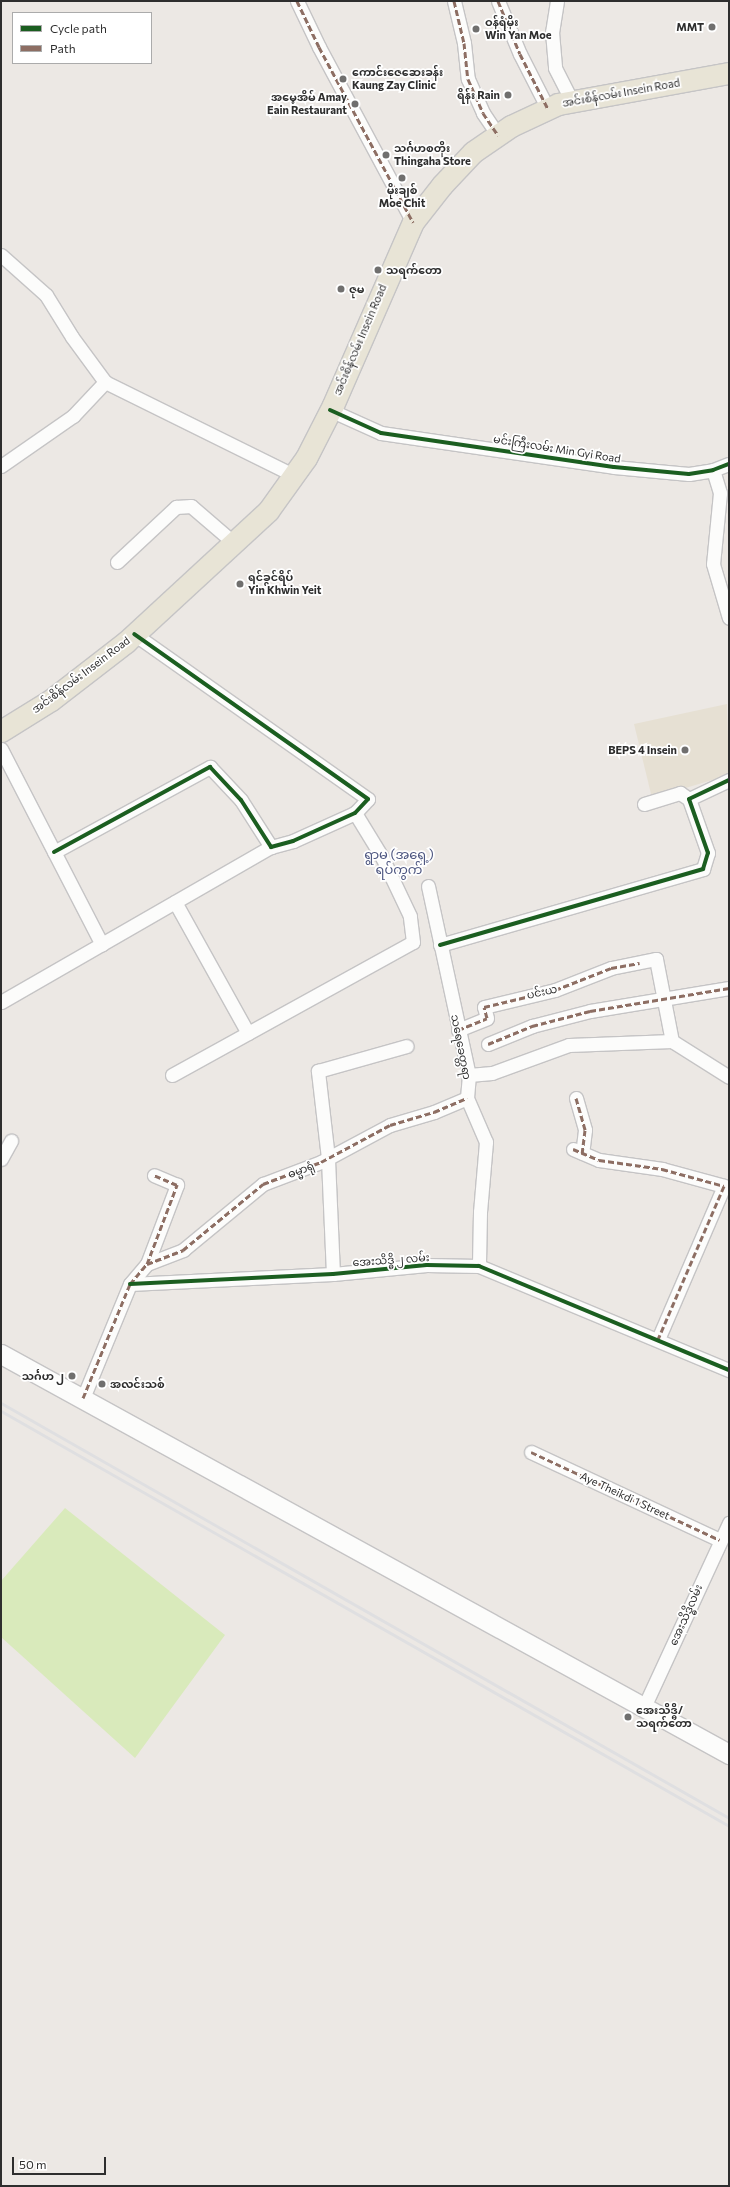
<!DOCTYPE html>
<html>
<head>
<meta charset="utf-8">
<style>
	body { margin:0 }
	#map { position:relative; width:730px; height:2187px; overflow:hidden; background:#ece8e4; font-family:Commissioner,"Noto Sans Myanmar",sans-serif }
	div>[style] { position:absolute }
	.education>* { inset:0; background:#e6e0d3 }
	.pitch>* { inset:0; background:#d9eabb }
	.roads { filter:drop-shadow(1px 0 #c5c4c5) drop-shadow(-1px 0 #c5c4c5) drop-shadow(0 1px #c5c4c5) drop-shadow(0 -1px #c5c4c5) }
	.minor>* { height:13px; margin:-6.5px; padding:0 6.5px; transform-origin:6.5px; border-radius:6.5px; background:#fcfcfb }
	.secondary>* { height:19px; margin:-9.5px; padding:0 9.5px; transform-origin:9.5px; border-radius:9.5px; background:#fcfcfb }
	.primary>* { height:21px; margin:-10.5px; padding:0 10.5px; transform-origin:10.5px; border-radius:10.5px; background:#e8e4d6 }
	.rail>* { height:3px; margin:-1.5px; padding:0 1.5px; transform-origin:1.5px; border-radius:1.5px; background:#dfdfe1 }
	.quiet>* { height:3px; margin-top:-1.5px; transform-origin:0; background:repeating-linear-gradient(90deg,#8d6e63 0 6px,transparent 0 9px) }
	.cycleway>* { height:4px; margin:-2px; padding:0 2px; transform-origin:2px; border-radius:2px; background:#1b5e20 }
	.dots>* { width:11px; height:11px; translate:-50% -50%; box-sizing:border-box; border:2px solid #fff; border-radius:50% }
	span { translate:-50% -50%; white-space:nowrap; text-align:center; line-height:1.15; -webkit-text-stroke:3.5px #fff; paint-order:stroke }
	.poi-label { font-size:11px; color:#2e2e2e; font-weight:700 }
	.left { translate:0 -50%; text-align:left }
	.right { translate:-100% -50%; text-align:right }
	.street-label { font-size:11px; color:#2e2e2e }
	.quarter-label { font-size:13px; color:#4d5680 }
	.frame { position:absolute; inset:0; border:2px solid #2e2e2e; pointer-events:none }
	.legend { position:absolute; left:12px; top:12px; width:140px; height:52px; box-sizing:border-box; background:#fff; border:1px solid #ababab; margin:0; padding:5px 7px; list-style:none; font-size:12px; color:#2e2e2e }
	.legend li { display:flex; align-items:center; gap:8px; height:20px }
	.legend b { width:20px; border:1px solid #ababab }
	.scale { position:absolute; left:12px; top:2157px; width:94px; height:18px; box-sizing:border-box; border:2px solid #2e2e2e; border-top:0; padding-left:5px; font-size:12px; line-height:14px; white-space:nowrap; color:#2e2e2e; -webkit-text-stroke:3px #fff; paint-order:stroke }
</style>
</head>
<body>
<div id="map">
	<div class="education">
		<div style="clip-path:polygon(727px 704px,729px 775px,652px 798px,634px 724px)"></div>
	</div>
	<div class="pitch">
		<div style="clip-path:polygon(65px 1508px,225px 1635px,135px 1758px,1px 1637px,1px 1581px)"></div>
	</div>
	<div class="roads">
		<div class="minor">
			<div style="left:297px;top:1px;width:51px;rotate:64.4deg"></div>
			<div style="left:319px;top:47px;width:199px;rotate:61.8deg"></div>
			<div style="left:454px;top:1px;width:43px;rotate:76.6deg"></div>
			<div style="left:464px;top:43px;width:36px;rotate:84deg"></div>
			<div style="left:468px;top:79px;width:37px;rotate:66deg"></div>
			<div style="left:483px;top:113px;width:27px;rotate:56deg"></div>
			<div style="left:498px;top:1px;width:57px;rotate:67.5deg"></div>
			<div style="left:520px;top:54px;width:62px;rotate:63deg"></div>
			<div style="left:557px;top:1px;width:31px;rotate:99deg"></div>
			<div style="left:552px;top:32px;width:36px;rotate:85deg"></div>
			<div style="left:555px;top:68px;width:38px;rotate:63deg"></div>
			<div style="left:1px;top:255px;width:60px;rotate:41.6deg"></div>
			<div style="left:46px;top:295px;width:49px;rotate:58.2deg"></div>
			<div style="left:72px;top:337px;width:56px;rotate:53.7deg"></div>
			<div style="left:105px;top:382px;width:210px;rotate:26.3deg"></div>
			<div style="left:330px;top:410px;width:56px;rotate:24.3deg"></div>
			<div style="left:381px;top:433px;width:235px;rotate:8.3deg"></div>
			<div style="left:614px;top:467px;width:75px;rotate:5.3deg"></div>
			<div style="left:689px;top:474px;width:24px;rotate:-9deg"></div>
			<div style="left:713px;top:470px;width:17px;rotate:-21deg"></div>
			<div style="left:1px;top:466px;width:88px;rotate:-34.8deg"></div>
			<div style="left:73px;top:416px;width:47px;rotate:-46.7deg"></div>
			<div style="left:713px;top:470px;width:24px;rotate:73deg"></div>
			<div style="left:720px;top:493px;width:71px;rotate:95.6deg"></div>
			<div style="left:713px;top:564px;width:56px;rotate:73.5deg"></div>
			<div style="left:117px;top:562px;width:81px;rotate:-43deg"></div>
			<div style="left:176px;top:507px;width:15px;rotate:-4deg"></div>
			<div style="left:191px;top:506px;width:57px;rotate:40.7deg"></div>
			<div style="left:1px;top:749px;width:220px;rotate:62.7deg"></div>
			<div style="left:644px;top:804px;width:38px;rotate:-17deg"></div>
			<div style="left:680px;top:793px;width:11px;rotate:34deg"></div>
			<div style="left:54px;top:852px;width:178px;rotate:-28.6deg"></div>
			<div style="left:210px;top:767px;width:45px;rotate:46.8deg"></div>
			<div style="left:241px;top:800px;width:56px;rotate:57.4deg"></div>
			<div style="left:271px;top:847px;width:23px;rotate:-15deg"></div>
			<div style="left:293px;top:841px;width:68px;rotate:-24.3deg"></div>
			<div style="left:355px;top:813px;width:19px;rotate:-47deg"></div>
			<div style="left:368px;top:799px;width:286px;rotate:-144.8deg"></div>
			<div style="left:428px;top:886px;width:193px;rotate:77.8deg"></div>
			<div style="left:469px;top:1075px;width:23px;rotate:95deg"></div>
			<div style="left:467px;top:1098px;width:48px;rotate:66.6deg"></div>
			<div style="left:486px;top:1142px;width:70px;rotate:94.9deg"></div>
			<div style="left:480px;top:1212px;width:54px;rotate:91.1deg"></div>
			<div style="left:175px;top:902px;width:150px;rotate:60.9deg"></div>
			<div style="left:440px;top:945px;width:274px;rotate:-16.1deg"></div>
			<div style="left:703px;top:869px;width:17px;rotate:-73deg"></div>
			<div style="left:708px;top:853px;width:57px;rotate:-109.4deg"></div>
			<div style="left:689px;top:799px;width:44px;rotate:-25.4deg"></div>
			<div style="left:1px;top:1002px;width:311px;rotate:-29.9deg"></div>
			<div style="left:458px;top:1030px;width:31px;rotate:-22deg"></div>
			<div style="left:487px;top:1018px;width:11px;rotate:-105deg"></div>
			<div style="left:484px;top:1007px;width:73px;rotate:-13.5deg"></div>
			<div style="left:555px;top:990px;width:60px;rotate:-21.4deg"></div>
			<div style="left:611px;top:968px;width:46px;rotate:-11.3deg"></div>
			<div style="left:656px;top:959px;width:84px;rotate:79deg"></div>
			<div style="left:488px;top:1044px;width:48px;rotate:-22.2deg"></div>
			<div style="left:532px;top:1026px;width:60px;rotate:-14.5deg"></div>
			<div style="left:590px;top:1011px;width:141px;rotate:-9.4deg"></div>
			<div style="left:172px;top:1075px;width:275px;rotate:-28.9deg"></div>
			<div style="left:413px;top:942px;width:26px;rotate:-97deg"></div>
			<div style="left:410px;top:916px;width:65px;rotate:-115.4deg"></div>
			<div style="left:382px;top:857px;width:52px;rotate:-121.5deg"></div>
			<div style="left:469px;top:1075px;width:23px;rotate:-5deg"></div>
			<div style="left:492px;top:1073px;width:82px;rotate:-20deg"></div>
			<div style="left:569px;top:1045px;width:103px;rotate:-2.2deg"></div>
			<div style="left:672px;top:1041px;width:67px;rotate:32.3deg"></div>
			<div style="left:576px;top:1098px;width:33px;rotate:74deg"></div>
			<div style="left:585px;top:1130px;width:23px;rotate:97deg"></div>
			<div style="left:573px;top:1149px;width:28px;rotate:23deg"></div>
			<div style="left:599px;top:1160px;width:64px;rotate:8.1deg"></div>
			<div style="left:662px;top:1169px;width:64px;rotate:15.3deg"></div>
			<div style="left:724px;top:1186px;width:167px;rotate:113.3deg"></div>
			<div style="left:1px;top:1159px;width:21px;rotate:-61deg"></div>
			<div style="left:147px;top:1264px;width:39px;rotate:-21deg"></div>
			<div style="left:183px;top:1250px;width:104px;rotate:-39.5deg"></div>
			<div style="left:263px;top:1184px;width:62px;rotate:-20.8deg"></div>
			<div style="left:321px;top:1162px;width:78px;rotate:-28.2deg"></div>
			<div style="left:390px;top:1125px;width:46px;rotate:-16.5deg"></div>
			<div style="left:434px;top:1112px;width:36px;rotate:-23deg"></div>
			<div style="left:333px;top:1274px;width:116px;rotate:-92.5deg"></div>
			<div style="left:328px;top:1158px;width:88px;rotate:-96.6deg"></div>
			<div style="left:318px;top:1071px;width:92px;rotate:-15.7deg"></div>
			<div style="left:130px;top:1284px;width:203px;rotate:-2.8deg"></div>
			<div style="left:333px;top:1274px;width:94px;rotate:-5.5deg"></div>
			<div style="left:427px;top:1265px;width:52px;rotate:1.1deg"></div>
			<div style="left:479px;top:1266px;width:271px;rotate:22.6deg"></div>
			<div style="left:83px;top:1398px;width:123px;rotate:-67.6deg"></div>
			<div style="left:130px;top:1284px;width:26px;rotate:-50deg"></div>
			<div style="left:147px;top:1264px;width:85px;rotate:-69.2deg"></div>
			<div style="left:177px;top:1185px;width:25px;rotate:-157deg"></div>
			<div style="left:531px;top:1452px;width:208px;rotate:25deg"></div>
			<div style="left:644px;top:1707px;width:203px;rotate:-65.2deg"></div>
		</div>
		<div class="secondary">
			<div style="left:1px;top:1354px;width:831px;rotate:28.79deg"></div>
		</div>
		<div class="primary">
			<div style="left:1px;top:731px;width:59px;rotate:-31.8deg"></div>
			<div style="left:51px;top:700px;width:95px;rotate:-37.7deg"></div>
			<div style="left:126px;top:642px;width:193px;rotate:-42.7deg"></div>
			<div style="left:268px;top:511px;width:65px;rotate:-54.4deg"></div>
			<div style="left:306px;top:458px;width:59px;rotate:-63deg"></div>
			<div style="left:333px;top:405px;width:200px;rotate:-66.4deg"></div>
			<div style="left:413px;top:222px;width:47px;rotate:-51.9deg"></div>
			<div style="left:442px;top:185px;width:45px;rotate:-46.8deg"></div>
			<div style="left:473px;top:152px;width:46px;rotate:-34.4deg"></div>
			<div style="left:511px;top:126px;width:52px;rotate:-25.1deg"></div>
			<div style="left:558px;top:104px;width:174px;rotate:-10.3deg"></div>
		</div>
	</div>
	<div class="rail">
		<div style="left:1px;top:1403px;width:838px;rotate:29.69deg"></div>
		<div style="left:1px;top:1411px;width:838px;rotate:29.69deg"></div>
	</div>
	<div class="quiet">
		<div style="left:297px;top:1px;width:51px;rotate:64.4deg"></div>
		<div style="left:319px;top:47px;width:199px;rotate:61.8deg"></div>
		<div style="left:454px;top:1px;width:43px;rotate:76.6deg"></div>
		<div style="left:464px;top:43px;width:36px;rotate:84deg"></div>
		<div style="left:468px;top:79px;width:37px;rotate:66deg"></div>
		<div style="left:483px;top:113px;width:27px;rotate:56deg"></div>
		<div style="left:498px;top:1px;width:57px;rotate:67.5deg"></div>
		<div style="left:520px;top:54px;width:62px;rotate:63deg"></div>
		<div style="left:458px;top:1030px;width:31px;rotate:-22deg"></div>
		<div style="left:487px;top:1018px;width:11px;rotate:-105deg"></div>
		<div style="left:484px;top:1007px;width:73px;rotate:-13.5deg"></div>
		<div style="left:555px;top:990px;width:60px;rotate:-21.4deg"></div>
		<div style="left:611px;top:968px;width:29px;rotate:-10deg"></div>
		<div style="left:488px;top:1044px;width:48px;rotate:-22.2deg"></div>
		<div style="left:532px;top:1026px;width:60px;rotate:-14.5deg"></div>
		<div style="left:590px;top:1011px;width:141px;rotate:-9.4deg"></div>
		<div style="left:576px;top:1098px;width:33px;rotate:74deg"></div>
		<div style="left:585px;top:1130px;width:23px;rotate:97deg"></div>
		<div style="left:573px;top:1149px;width:28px;rotate:23deg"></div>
		<div style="left:599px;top:1160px;width:64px;rotate:8.1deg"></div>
		<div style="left:662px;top:1169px;width:64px;rotate:15.3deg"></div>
		<div style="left:724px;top:1186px;width:167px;rotate:113.3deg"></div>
		<div style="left:147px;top:1264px;width:39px;rotate:-21deg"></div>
		<div style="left:183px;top:1250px;width:104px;rotate:-39.5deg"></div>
		<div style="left:263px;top:1184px;width:62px;rotate:-20.8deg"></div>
		<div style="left:321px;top:1162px;width:78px;rotate:-28.2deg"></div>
		<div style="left:390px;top:1125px;width:46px;rotate:-16.5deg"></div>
		<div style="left:434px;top:1112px;width:36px;rotate:-23deg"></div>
		<div style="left:83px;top:1398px;width:123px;rotate:-67.6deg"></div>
		<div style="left:130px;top:1284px;width:26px;rotate:-50deg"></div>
		<div style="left:147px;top:1264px;width:85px;rotate:-69.2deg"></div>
		<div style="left:177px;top:1185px;width:25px;rotate:-157deg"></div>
		<div style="left:531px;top:1452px;width:208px;rotate:25deg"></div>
	</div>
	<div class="cycleway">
		<div style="left:330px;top:410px;width:56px;rotate:24.3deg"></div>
		<div style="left:381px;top:433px;width:235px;rotate:8.3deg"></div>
		<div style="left:614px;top:467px;width:75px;rotate:5.3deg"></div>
		<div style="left:689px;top:474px;width:24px;rotate:-9deg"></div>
		<div style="left:713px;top:470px;width:17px;rotate:-21deg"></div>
		<div style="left:54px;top:852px;width:178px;rotate:-28.6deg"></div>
		<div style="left:210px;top:767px;width:45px;rotate:46.8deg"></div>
		<div style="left:241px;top:800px;width:56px;rotate:57.4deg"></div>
		<div style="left:271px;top:847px;width:23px;rotate:-15deg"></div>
		<div style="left:293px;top:841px;width:68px;rotate:-24.3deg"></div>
		<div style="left:355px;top:813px;width:19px;rotate:-47deg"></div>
		<div style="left:368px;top:799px;width:286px;rotate:-144.8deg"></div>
		<div style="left:440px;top:945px;width:274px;rotate:-16.1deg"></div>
		<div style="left:703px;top:869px;width:17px;rotate:-73deg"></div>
		<div style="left:708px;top:853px;width:57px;rotate:-109.4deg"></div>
		<div style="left:689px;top:799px;width:44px;rotate:-25.4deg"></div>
		<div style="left:130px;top:1284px;width:203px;rotate:-2.8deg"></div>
		<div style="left:333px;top:1274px;width:94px;rotate:-5.5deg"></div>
		<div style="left:427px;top:1265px;width:52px;rotate:1.1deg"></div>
		<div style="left:479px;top:1266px;width:271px;rotate:22.6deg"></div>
	</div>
	<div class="dots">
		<div style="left:712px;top:27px;background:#706f6e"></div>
		<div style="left:476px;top:29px;background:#706f6e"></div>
		<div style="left:343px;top:79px;background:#706f6e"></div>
		<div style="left:508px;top:95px;background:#706f6e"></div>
		<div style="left:355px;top:104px;background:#706f6e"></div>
		<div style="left:386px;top:155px;background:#706f6e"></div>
		<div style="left:402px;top:178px;background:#706f6e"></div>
		<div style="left:378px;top:270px;background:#706f6e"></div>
		<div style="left:341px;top:289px;background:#706f6e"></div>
		<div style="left:240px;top:584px;background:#706f6e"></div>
		<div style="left:685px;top:750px;background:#706f6e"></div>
		<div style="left:72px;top:1376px;background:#706f6e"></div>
		<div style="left:102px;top:1384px;background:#706f6e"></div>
		<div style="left:628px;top:1717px;background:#706f6e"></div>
	</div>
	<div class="poi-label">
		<span class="left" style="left:485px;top:29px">ဝန်ရံမိုး<br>Win Yan Moe</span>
		<span class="right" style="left:704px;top:27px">MMT</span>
		<span class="left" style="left:352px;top:79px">ကောင်းဇေဆေးခန်း<br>Kaung Zay Clinic</span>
		<span class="right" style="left:500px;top:95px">ရိန်း Rain</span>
		<span class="right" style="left:347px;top:104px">အမေ့အိမ် Amay<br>Eain Restaurant</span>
		<span class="left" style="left:394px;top:155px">သင်္ဂဟစတိုး<br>Thingaha Store</span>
		<span style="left:402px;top:197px">မိုးချစ်<br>Moe Chit</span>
		<span class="left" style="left:386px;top:270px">သရက်တော</span>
		<span class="left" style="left:349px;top:289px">ဇုမ</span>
		<span class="left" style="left:248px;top:584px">ရင်ခွင်ရိပ်<br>Yin Khwin Yeit</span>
		<span class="right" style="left:677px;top:750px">BEPS 4 Insein</span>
		<span class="right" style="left:64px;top:1376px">သင်္ဂဟ ၂</span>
		<span class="left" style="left:110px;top:1384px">အလင်းသစ်</span>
		<span class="left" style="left:636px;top:1717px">အေးသိဒ္ဓိ/<br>သရက်တော</span>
	</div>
	<div class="street-label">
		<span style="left:621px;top:93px;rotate:-10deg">အင်းစိန်လမ်း Insein Road</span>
		<span style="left:360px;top:340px;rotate:-67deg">အင်းစိန်လမ်း Insein Road</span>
		<span style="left:557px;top:449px;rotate:9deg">မင်းကြီးလမ်း Min Gyi Road</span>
		<span style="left:81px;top:675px;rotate:-37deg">အင်းစိန်လမ်း Insein Road</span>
		<span style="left:542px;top:992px;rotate:-13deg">ပင်းယ</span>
		<span style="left:461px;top:1047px;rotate:79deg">သရေခေတ္တရာ</span>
		<span style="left:301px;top:1170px;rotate:-21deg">ဓမ္မာရုံ</span>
		<span style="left:391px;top:1260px;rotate:-4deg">အေးသိဒ္ဓိ ၂ လမ်း</span>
		<span style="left:625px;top:1496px;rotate:25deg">Aye Theikdi 1 Street</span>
		<span style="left:686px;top:1615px;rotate:-66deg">အေးသိဒ္ဓိလမ်း</span>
	</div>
	<div class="quarter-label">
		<span style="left:399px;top:862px">ရွာမ (အရှေ့)<br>ရပ်ကွက်</span>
	</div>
	<div class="frame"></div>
	<ul class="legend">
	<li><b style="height:5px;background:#1b5e20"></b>Cycle path</li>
	<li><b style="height:5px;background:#8d6e63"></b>Path</li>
	</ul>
	<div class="scale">50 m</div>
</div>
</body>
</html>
